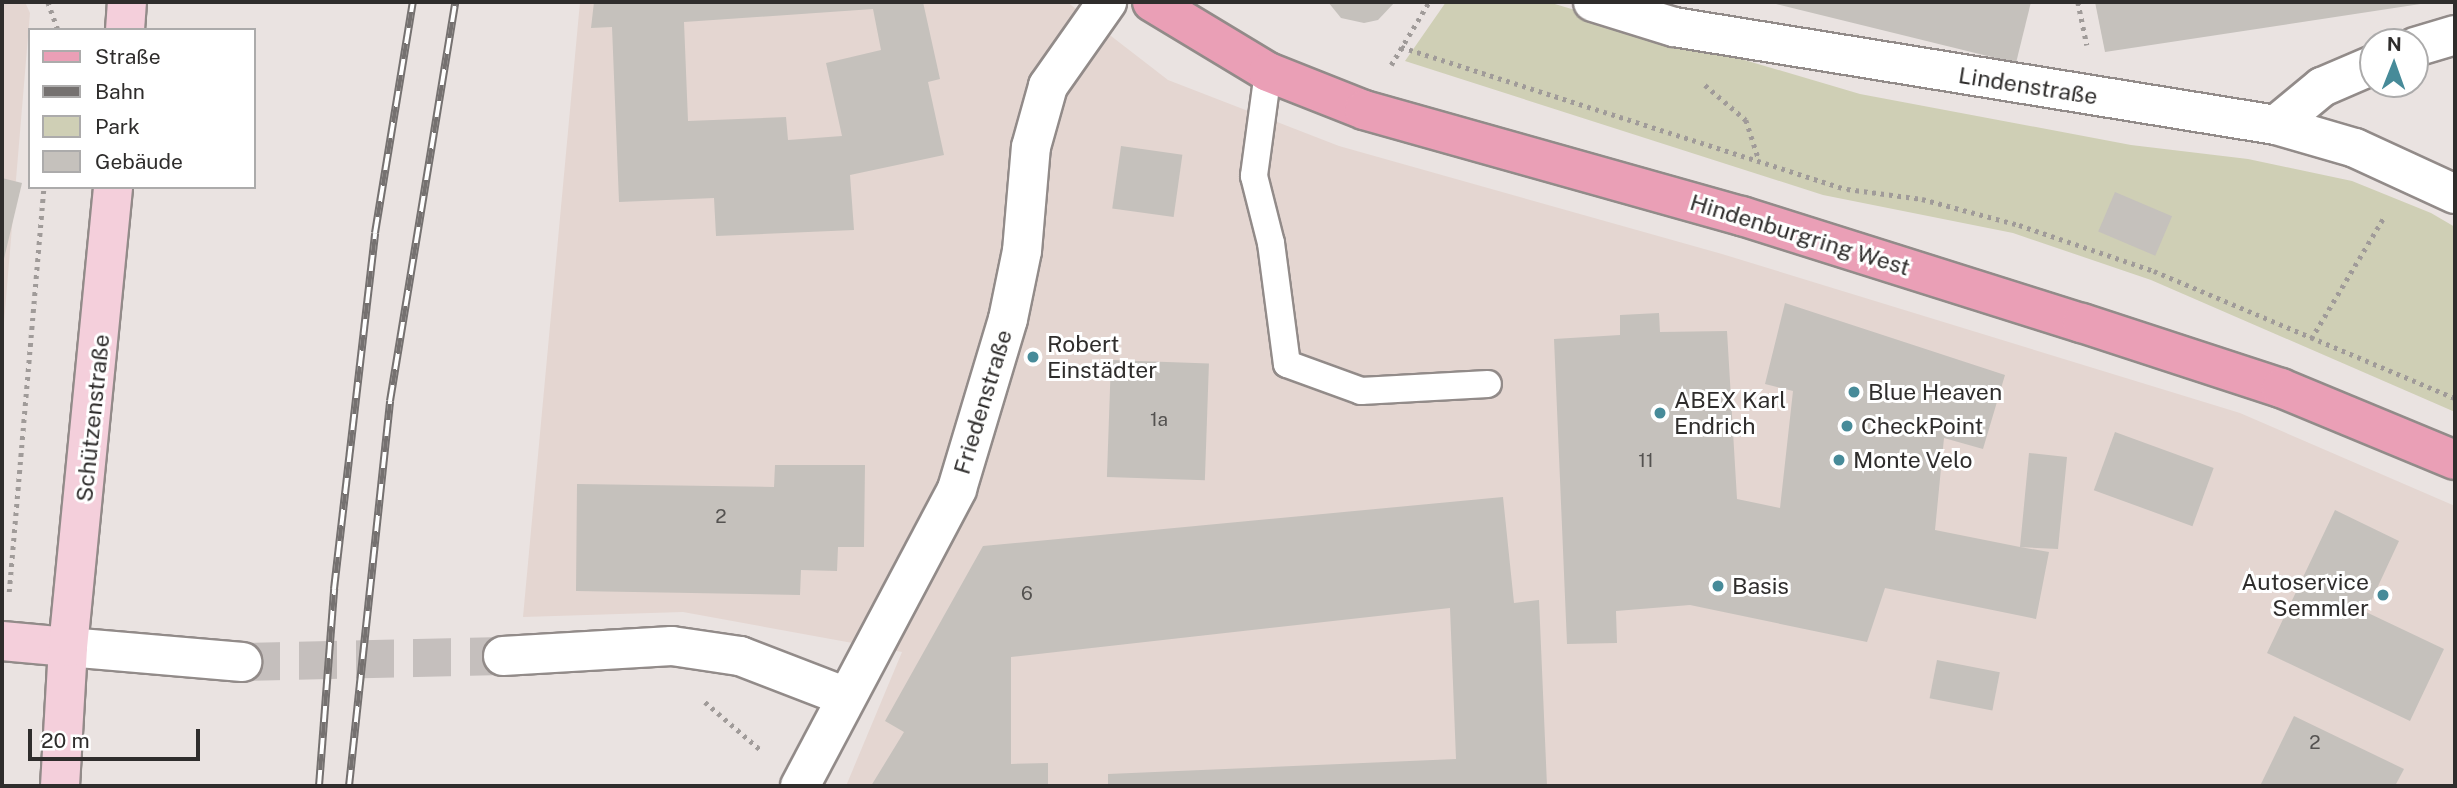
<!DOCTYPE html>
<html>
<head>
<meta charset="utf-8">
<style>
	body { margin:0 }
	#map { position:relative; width:2457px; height:788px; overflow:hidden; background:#eae3e1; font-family:"Public Sans",sans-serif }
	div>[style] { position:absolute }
	.built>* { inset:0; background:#e4d6d1 }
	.green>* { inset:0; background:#cfcfb5 }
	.building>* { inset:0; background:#c5c1bc; transform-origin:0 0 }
	.minor-tunnel>* { height:38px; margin-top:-19px; transform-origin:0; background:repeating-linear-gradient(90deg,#c5bfbd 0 38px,transparent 0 57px) }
	.path>* { height:4.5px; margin-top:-2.25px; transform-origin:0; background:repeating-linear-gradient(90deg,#a09b99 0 3.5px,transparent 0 8.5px) }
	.roads { filter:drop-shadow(2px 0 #928b89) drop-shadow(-2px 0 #928b89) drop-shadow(0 2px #928b89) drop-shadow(0 -2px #928b89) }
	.service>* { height:26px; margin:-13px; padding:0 13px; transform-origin:13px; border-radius:13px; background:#fff }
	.minor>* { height:38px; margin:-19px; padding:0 19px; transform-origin:19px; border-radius:19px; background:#fff }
	.tertiary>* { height:38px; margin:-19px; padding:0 19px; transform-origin:19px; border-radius:19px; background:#fff }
	.secondary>* { height:38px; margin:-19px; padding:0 19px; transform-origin:19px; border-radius:19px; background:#f4cfdb }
	.primary>* { height:38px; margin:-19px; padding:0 19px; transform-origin:19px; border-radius:19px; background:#ea9fb6 }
	.rail>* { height:8px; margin-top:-4px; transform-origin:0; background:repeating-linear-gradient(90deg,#fff 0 16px,#757170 0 32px); box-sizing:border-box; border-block:2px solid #757170 }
	.dots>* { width:19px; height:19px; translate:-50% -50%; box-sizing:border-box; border:4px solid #fff; border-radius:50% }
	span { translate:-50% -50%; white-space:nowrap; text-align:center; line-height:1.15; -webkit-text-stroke:6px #fff; paint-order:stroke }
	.number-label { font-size:19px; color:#545250 }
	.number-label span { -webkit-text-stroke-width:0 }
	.street-label { font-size:23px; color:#2f2d2c }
	.poi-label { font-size:23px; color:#2f2d2c }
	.left { translate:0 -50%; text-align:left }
	.right { translate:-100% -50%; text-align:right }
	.frame { position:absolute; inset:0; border:4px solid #2f2d2c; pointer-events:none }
	.legend { position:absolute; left:28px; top:28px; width:228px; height:161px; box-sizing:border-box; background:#fff; border:2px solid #acabab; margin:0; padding:9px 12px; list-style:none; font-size:21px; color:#2f2d2c }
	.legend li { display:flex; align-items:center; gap:14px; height:35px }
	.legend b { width:35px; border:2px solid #acabab }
	.north { position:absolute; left:2359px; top:28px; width:70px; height:70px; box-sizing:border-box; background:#fff; border:2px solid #acabab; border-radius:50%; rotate:1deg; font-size:19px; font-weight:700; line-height:28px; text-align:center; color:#2f2d2c }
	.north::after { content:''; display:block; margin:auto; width:24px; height:32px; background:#478b99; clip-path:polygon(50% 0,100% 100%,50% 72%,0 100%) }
	.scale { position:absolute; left:28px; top:729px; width:172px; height:32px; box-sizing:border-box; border:4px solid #2f2d2c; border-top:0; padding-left:9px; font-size:21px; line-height:24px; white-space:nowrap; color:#2f2d2c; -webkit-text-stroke:5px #fff; paint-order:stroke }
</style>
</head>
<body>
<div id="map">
	<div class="built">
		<div style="clip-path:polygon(2px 2px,25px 2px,30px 13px,2px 346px)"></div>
		<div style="clip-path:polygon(580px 2px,1067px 2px,1168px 80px,1339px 146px,1722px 254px,2240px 413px,2455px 506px,2455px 786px,846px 786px,902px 652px,683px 612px,523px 617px)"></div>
	</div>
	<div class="green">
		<div style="clip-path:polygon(1446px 2px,1548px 2px,1860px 94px,2131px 145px,2248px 159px,2352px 181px,2431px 213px,2455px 227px,2455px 412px,2151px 280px,2013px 233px,1823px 195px,1405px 61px)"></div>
	</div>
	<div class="building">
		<div style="clip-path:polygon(evenodd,594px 2px,923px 2px,940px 79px,928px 82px,944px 155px,850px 175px,854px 230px,716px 236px,714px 198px,619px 202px,612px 27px,591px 28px,594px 2px,873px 9px,881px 50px,826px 63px,842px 136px,788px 140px,786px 117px,688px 121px,684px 22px,873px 9px)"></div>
		<div style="clip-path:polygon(1328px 2px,1395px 2px,1378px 20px,1364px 23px,1341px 18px)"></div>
		<div style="clip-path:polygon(1768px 2px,2031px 2px,2016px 63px)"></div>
		<div style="clip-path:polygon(2095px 2px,2427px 2px,2427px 3px,2105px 52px)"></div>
		<div style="left:1121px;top:146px;width:62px;height:63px;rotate:8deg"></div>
		<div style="clip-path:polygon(2px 178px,22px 183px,3px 263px,2px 263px)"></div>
		<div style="left:2115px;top:192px;width:62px;height:43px;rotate:23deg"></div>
		<div style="clip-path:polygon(1785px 303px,2005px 375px,1983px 449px,1944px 438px,1935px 530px,2020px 547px,2029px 453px,2067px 457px,2058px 549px,2020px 547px,2049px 552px,2036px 619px,1885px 588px,1867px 642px,1690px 605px,1616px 611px,1617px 643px,1567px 644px,1554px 339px,1620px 335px,1620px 315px,1659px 313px,1660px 332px,1727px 331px,1737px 499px,1780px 508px,1793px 391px,1765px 384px)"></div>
		<div style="left:1111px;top:360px;width:98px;height:117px;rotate:2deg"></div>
		<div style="left:2115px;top:432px;width:105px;height:62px;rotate:20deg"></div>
		<div style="clip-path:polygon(775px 465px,865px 465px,864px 547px,838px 547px,837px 571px,801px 570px,800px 595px,576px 591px,577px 484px,774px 487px)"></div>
		<div style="clip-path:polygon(1503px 497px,1514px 603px,1539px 600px,1547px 786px,1108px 786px,1108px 774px,1456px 759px,1450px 608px,1011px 657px,1011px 764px,1048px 763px,1048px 786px,871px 786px,904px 732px,885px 721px,983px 546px)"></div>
		<div style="clip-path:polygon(2335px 510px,2399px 541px,2366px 612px,2444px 649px,2410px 721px,2267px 653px)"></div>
		<div style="left:1937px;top:660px;width:64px;height:39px;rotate:11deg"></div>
		<div style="clip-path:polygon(2294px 716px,2404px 769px,2395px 786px,2260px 786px)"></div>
	</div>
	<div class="minor-tunnel">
		<div style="left:242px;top:662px;width:261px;rotate:-1.3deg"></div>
	</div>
	<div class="path">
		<div style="left:48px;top:2px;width:30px;rotate:70deg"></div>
		<div style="left:2078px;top:2px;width:44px;rotate:78.2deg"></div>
		<div style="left:1401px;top:47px;width:468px;rotate:17.7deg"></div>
		<div style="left:1847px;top:189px;width:76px;rotate:7.6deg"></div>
		<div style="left:1922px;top:199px;width:100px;rotate:15deg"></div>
		<div style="left:2019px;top:225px;width:143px;rotate:18.8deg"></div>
		<div style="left:2154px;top:271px;width:327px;rotate:22.9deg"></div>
		<div style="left:1391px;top:65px;width:74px;rotate:-58.9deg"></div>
		<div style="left:1705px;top:85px;width:54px;rotate:40.5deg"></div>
		<div style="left:1746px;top:120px;width:42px;rotate:72deg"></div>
		<div style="left:2311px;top:339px;width:142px;rotate:-59.1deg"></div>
		<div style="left:9px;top:592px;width:407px;rotate:-85.1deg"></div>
		<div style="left:705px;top:702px;width:75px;rotate:40.7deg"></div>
	</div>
	<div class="roads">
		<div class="service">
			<div style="left:1268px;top:72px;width:105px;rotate:97.7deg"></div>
			<div style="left:1254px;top:176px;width:69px;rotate:75.8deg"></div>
			<div style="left:1271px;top:243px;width:122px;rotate:82.5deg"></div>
			<div style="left:1287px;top:364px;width:79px;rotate:20deg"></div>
			<div style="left:1361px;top:391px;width:127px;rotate:-3.2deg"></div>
		</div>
		<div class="minor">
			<div style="left:1593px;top:2px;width:85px;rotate:17.2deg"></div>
			<div style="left:1674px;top:27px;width:610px;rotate:9.25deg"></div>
			<div style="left:2276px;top:125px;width:82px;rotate:16.2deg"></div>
			<div style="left:2355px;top:148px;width:110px;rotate:24.7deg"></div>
			<div style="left:2415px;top:47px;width:42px;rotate:-16.7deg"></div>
			<div style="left:2276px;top:125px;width:60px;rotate:-39.6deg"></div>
			<div style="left:2322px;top:87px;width:56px;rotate:-23.3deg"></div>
			<div style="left:68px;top:647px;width:175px;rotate:4.9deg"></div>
			<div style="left:503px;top:656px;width:169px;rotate:-3.4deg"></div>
			<div style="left:672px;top:646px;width:69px;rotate:8.4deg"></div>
			<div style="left:740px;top:656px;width:114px;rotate:21.1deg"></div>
		</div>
		<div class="tertiary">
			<div style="left:800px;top:786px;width:336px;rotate:-62.1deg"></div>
			<div style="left:957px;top:489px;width:177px;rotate:-73.3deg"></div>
			<div style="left:1008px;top:319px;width:69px;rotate:-78.4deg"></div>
			<div style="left:1022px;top:251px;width:104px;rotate:-85.1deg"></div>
			<div style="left:1031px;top:147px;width:63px;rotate:-74.4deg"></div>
			<div style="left:1048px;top:86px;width:103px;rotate:-54.9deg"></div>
		</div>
		<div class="secondary">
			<div style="left:125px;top:30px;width:28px;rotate:-86deg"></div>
			<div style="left:2px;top:641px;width:66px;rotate:5.2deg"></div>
			<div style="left:60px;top:786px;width:139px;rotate:-86.7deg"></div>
			<div style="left:68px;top:647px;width:462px;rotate:-84.4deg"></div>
		</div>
		<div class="primary">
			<div style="left:1152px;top:2px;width:135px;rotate:31.1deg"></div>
			<div style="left:1268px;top:72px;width:103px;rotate:21.6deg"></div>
			<div style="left:1364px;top:110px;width:393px;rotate:15.7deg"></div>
			<div style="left:1742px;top:216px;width:356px;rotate:17.5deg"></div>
			<div style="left:2082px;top:323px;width:209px;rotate:18.1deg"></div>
			<div style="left:2281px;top:388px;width:188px;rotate:22.5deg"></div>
		</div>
	</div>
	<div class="rail">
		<div style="left:319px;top:786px;width:198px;rotate:-85.6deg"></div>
		<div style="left:334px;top:589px;width:358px;rotate:-83.4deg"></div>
		<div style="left:375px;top:233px;width:234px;rotate:-80.7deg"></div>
		<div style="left:349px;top:786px;width:387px;rotate:-83.9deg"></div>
		<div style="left:390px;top:401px;width:404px;rotate:-80.7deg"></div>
	</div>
	<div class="dots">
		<div style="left:1033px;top:357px;background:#478b99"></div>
		<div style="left:1854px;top:392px;background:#478b99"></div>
		<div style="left:1660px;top:413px;background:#478b99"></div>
		<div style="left:1847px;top:426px;background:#478b99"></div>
		<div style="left:1839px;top:460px;background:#478b99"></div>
		<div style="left:1718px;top:586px;background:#478b99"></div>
		<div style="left:2383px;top:595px;background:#478b99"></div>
	</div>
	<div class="number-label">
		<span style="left:1159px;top:420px">1a</span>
		<span style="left:1646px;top:461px">11</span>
		<span style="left:721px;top:517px">2</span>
		<span style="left:1027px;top:594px">6</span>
		<span style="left:2315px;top:743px">2</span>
	</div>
	<div class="street-label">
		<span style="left:2028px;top:86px;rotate:9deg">Lindenstraße</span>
		<span style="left:1800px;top:235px;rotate:17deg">Hindenburgring West</span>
		<span style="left:983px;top:402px;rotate:-73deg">Friedenstraße</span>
		<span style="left:93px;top:418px;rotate:-84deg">Schützenstraße</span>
	</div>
	<div class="poi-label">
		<span class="left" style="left:1047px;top:357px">Robert<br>Einstädter</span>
		<span class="left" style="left:1868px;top:392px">Blue Heaven</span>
		<span class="left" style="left:1674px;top:413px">ABEX Karl<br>Endrich</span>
		<span class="left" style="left:1861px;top:426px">CheckPoint</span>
		<span class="left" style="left:1853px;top:460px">Monte Velo</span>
		<span class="right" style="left:2369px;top:595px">Autoservice<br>Semmler</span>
		<span class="left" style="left:1732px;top:586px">Basis</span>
	</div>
	<div class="frame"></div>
	<ul class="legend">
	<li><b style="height:9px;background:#ea9fb6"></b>Straße</li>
	<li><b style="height:9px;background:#757170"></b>Bahn</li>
	<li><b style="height:19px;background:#cfcfb5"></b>Park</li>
	<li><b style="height:19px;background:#c5c1bc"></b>Gebäude</li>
	</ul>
	<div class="north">N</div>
	<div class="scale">20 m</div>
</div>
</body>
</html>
